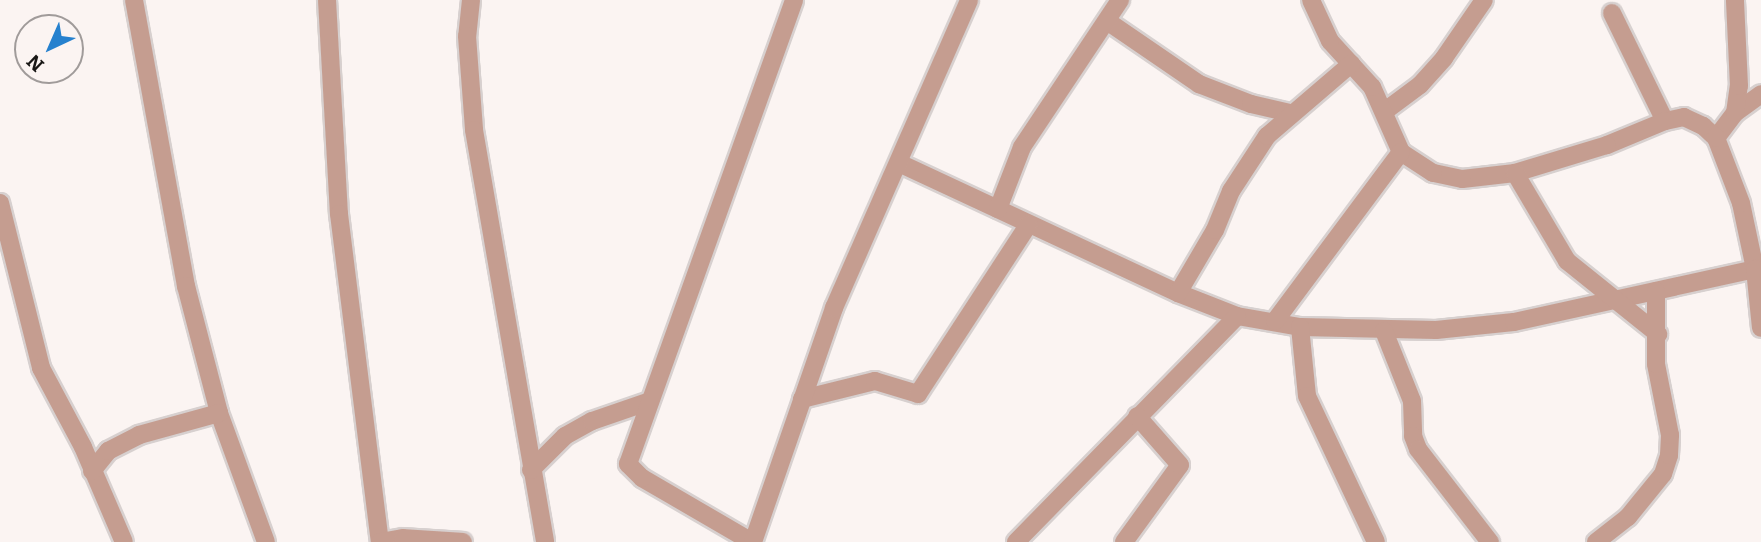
<!DOCTYPE html>
<html>
<head>
<meta charset="utf-8">
<style>
	body { margin:0 }
	#map { position:relative; width:1761px; height:542px; overflow:hidden; background:#fbf4f2; font-family:Bitter,serif }
	div>[style] { position:absolute }
	.roads { filter:drop-shadow(2px 0 #d7d0cf) drop-shadow(-2px 0 #d7d0cf) drop-shadow(0 2px #d7d0cf) drop-shadow(0 -2px #d7d0cf) }
	.street>* { height:18px; margin:-9px; padding:0 9px; transform-origin:9px; border-radius:9px; background:#c59d90 }
	span { translate:-50% -50%; white-space:nowrap; text-align:center; line-height:1.15; -webkit-text-stroke:5px #fbf4f2; paint-order:stroke }
	.north { position:absolute; left:14px; top:14px; width:70px; height:70px; box-sizing:border-box; background:#fbf4f2; border:2px solid #a09b9a; border-radius:50%; rotate:224deg; font-size:19px; font-weight:700; line-height:28px; text-align:center; color:#181615 }
	.north::after { content:''; display:block; margin:auto; width:24px; height:32px; background:#2681ce; clip-path:polygon(50% 0,100% 100%,50% 72%,0 100%) }
</style>
</head>
<body>
<div id="map">
	<div class="roads">
		<div class="street">
			<div style="left:134px;top:0;width:291px;rotate:79.7deg"></div>
			<div style="left:186px;top:286px;width:131px;rotate:75.4deg"></div>
			<div style="left:219px;top:413px;width:137px;rotate:70deg"></div>
			<div style="left:327px;top:0;width:214px;rotate:86.8deg"></div>
			<div style="left:339px;top:214px;width:331px;rotate:82.9deg"></div>
			<div style="left:471px;top:0;width:36px;rotate:96deg"></div>
			<div style="left:467px;top:36px;width:94px;rotate:85.7deg"></div>
			<div style="left:474px;top:130px;width:418px;rotate:80.2deg"></div>
			<div style="left:1612px;top:13px;width:120px;rotate:63.9deg"></div>
			<div style="left:1107px;top:21px;width:112px;rotate:34.4deg"></div>
			<div style="left:1199px;top:84px;width:56px;rotate:21deg"></div>
			<div style="left:1251px;top:104px;width:40px;rotate:13deg"></div>
			<div style="left:1385px;top:111px;width:44px;rotate:-36.6deg"></div>
			<div style="left:1420px;top:85px;width:36px;rotate:-48deg"></div>
			<div style="left:1444px;top:58px;width:70px;rotate:-55.4deg"></div>
			<div style="left:1735px;top:113px;width:32px;rotate:-36deg"></div>
			<div style="left:1716px;top:138px;width:31px;rotate:-53deg"></div>
			<div style="left:1735px;top:113px;width:27px;rotate:-82deg"></div>
			<div style="left:1739px;top:86px;width:86px;rotate:-92.7deg"></div>
			<div style="left:899px;top:163px;width:308px;rotate:25deg"></div>
			<div style="left:1178px;top:293px;width:63px;rotate:21.3deg"></div>
			<div style="left:1237px;top:316px;width:64px;rotate:9.9deg"></div>
			<div style="left:1300px;top:327px;width:136px;rotate:1.3deg"></div>
			<div style="left:1436px;top:330px;width:78px;rotate:-5.9deg"></div>
			<div style="left:1514px;top:322px;width:247px;rotate:-12.4deg"></div>
			<div style="left:1755px;top:269px;width:67px;rotate:-102deg"></div>
			<div style="left:1741px;top:203px;width:70px;rotate:-111deg"></div>
			<div style="left:1716px;top:138px;width:18px;rotate:-137deg"></div>
			<div style="left:1703px;top:126px;width:21px;rotate:-155deg"></div>
			<div style="left:1684px;top:117px;width:19px;rotate:168deg"></div>
			<div style="left:1665px;top:121px;width:63px;rotate:157.5deg"></div>
			<div style="left:1607px;top:145px;width:96px;rotate:163.1deg"></div>
			<div style="left:1515px;top:173px;width:53px;rotate:173.5deg"></div>
			<div style="left:1462px;top:179px;width:30px;rotate:-168deg"></div>
			<div style="left:1433px;top:173px;width:38px;rotate:-147deg"></div>
			<div style="left:1401px;top:152px;width:71px;rotate:-114deg"></div>
			<div style="left:1372px;top:87px;width:62px;rotate:-132.4deg"></div>
			<div style="left:1330px;top:41px;width:45px;rotate:-114.9deg"></div>
			<div style="left:1515px;top:173px;width:102px;rotate:59.4deg"></div>
			<div style="left:1567px;top:261px;width:117px;rotate:38.7deg"></div>
			<div style="left:0;top:203px;width:170px;rotate:76deg"></div>
			<div style="left:41px;top:368px;width:89px;rotate:62deg"></div>
			<div style="left:83px;top:447px;width:103px;rotate:66.7deg"></div>
			<div style="left:998px;top:209px;width:66px;rotate:-68.8deg"></div>
			<div style="left:1022px;top:147px;width:177px;rotate:-56.3deg"></div>
			<div style="left:1761px;top:268px;width:6px;rotate:171deg"></div>
			<div style="left:1755px;top:269px;width:59px;rotate:84.2deg"></div>
			<div style="left:1178px;top:293px;width:73px;rotate:-59.6deg"></div>
			<div style="left:1215px;top:230px;width:42px;rotate:-67.7deg"></div>
			<div style="left:1231px;top:191px;width:66px;rotate:-56.8deg"></div>
			<div style="left:1267px;top:136px;width:111px;rotate:-40.6deg"></div>
			<div style="left:1275px;top:321px;width:211px;rotate:-53.3deg"></div>
			<div style="left:1300px;top:327px;width:69px;rotate:84.2deg"></div>
			<div style="left:1307px;top:396px;width:161px;rotate:64.7deg"></div>
			<div style="left:1384px;top:331px;width:75px;rotate:68.2deg"></div>
			<div style="left:1412px;top:401px;width:35px;rotate:88deg"></div>
			<div style="left:1413px;top:436px;width:14px;rotate:69deg"></div>
			<div style="left:1418px;top:449px;width:118px;rotate:52.3deg"></div>
			<div style="left:802px;top:399px;width:75px;rotate:-13.9deg"></div>
			<div style="left:875px;top:381px;width:45px;rotate:16.8deg"></div>
			<div style="left:918px;top:394px;width:202px;rotate:-56.9deg"></div>
			<div style="left:531px;top:470px;width:48px;rotate:-45deg"></div>
			<div style="left:565px;top:436px;width:31px;rotate:-29deg"></div>
			<div style="left:592px;top:421px;width:61px;rotate:-19deg"></div>
			<div style="left:92px;top:471px;width:26px;rotate:-51deg"></div>
			<div style="left:108px;top:451px;width:35px;rotate:-27deg"></div>
			<div style="left:139px;top:435px;width:83px;rotate:-15.4deg"></div>
			<div style="left:380px;top:542px;width:23px;rotate:-10deg"></div>
			<div style="left:403px;top:538px;width:60px;rotate:3.8deg"></div>
			<div style="left:752px;top:542px;width:127px;rotate:-149.8deg"></div>
			<div style="left:642px;top:478px;width:20px;rotate:-135deg"></div>
			<div style="left:628px;top:464px;width:493px;rotate:-70.3deg"></div>
			<div style="left:753px;top:542px;width:248px;rotate:-70.9deg"></div>
			<div style="left:834px;top:308px;width:336px;rotate:-66.3deg"></div>
			<div style="left:1016px;top:542px;width:316px;rotate:-45.6deg"></div>
			<div style="left:1124px;top:542px;width:95px;rotate:-54deg"></div>
			<div style="left:1180px;top:465px;width:65px;rotate:-131.3deg"></div>
			<div style="left:1596px;top:542px;width:41px;rotate:-38deg"></div>
			<div style="left:1628px;top:517px;width:55px;rotate:-50.9deg"></div>
			<div style="left:1663px;top:474px;width:20px;rotate:-72deg"></div>
			<div style="left:1669px;top:455px;width:20px;rotate:-87deg"></div>
			<div style="left:1670px;top:435px;width:72px;rotate:-101.2deg"></div>
			<div style="left:1656px;top:364px;width:73px;rotate:-90deg"></div>
		</div>
	</div>
	<div class="north">N</div>
</div>
</body>
</html>
